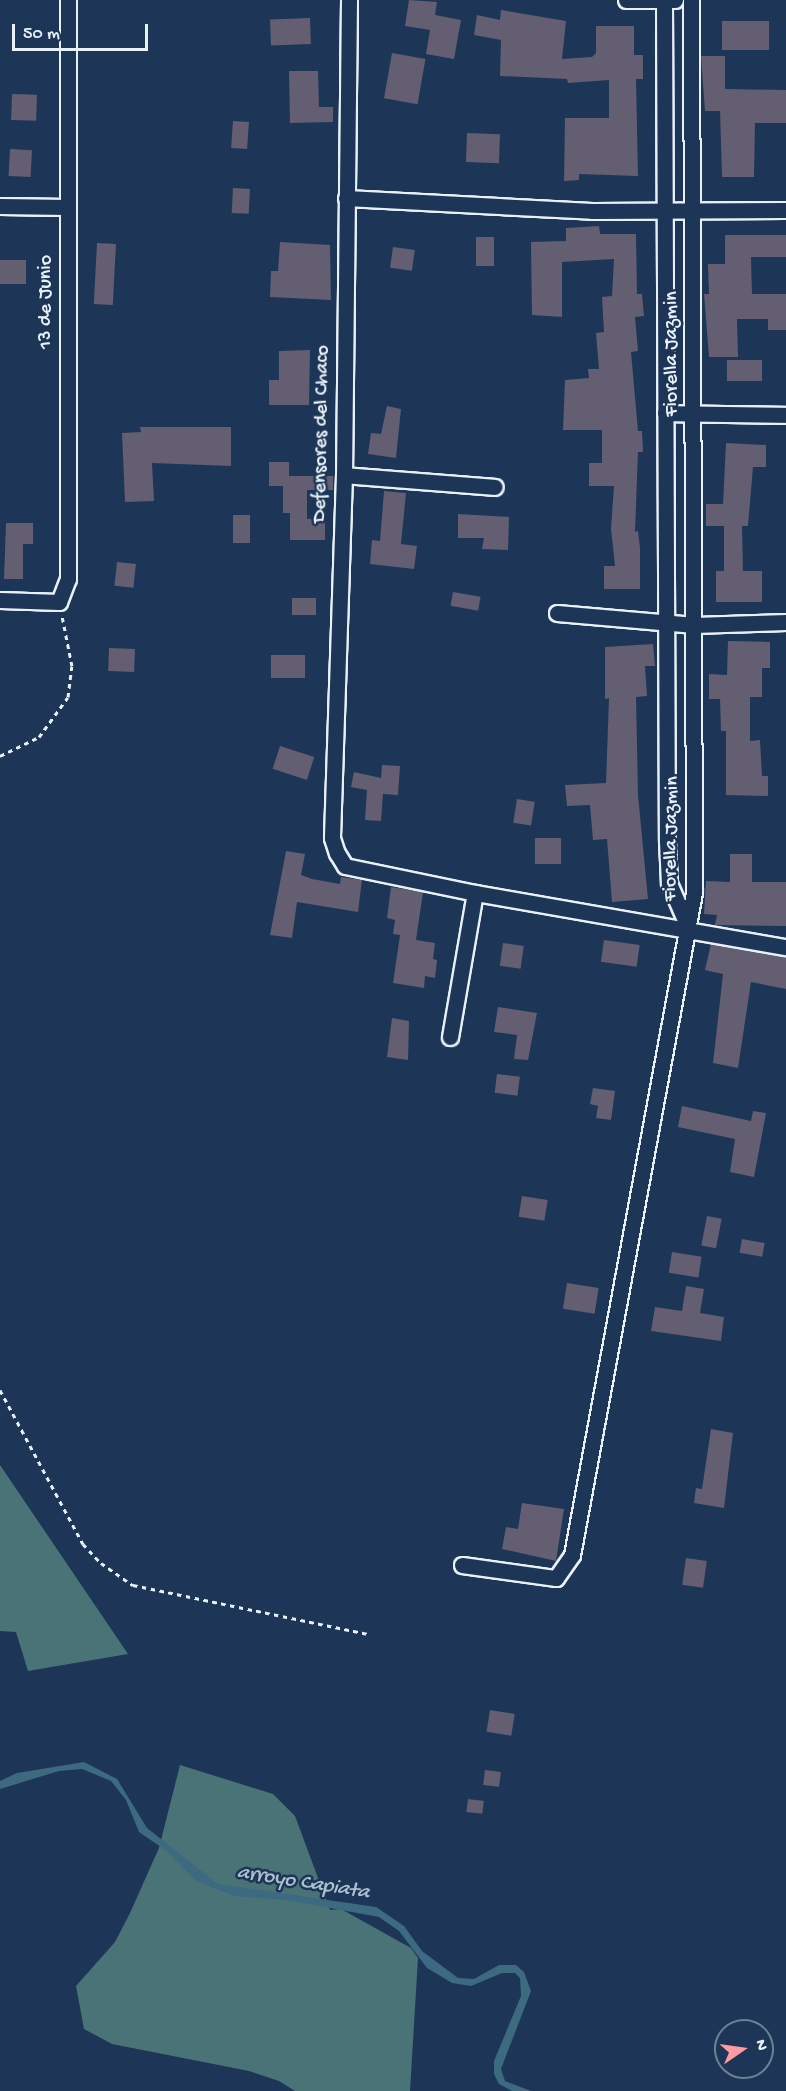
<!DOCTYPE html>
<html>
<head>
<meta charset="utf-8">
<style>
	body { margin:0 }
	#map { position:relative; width:786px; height:2091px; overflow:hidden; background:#1d3557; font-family:"Gochi Hand",sans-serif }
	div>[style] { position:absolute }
	.green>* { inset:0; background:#4a7378 }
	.water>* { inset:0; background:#3d6981 }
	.building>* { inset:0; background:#635e72; transform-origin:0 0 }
	.path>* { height:3px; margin-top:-1.5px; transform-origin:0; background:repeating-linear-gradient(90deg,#e8f1f8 0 4.5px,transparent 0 9px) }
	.roads { filter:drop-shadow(2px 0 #e8f1f8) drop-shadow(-2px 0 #e8f1f8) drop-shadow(0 2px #e8f1f8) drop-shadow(0 -2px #e8f1f8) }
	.street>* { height:15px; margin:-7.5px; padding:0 7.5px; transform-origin:7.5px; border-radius:7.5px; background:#1d3557 }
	span { translate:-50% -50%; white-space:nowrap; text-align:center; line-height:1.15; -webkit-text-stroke:5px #1d3557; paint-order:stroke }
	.street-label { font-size:20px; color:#e8f1f8 }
	.water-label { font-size:21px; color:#acc1ce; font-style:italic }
	.north { position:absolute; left:714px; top:2019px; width:60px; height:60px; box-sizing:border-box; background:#1d3557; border:2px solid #6e8097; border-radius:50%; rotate:77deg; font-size:16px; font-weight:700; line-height:24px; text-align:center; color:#e8f1f8 }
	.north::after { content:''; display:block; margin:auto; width:21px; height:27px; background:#ff9aa2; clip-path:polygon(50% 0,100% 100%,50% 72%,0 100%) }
	.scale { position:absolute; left:12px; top:24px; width:136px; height:27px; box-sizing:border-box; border:3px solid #e8f1f8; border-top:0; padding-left:8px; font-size:18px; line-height:21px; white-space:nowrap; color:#e8f1f8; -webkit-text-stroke:4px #1d3557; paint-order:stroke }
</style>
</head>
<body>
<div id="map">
	<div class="green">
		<div style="clip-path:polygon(0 1465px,128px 1654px,28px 1671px,16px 1632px,0 1631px)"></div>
		<div style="clip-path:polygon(180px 1765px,273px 1794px,295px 1816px,330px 1910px,341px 1909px,411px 1948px,418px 1958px,410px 2091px,295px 2091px,279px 2081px,249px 2071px,112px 2044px,84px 2029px,76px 1986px,115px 1942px,130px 1913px,159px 1848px)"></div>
	</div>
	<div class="water">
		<div style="clip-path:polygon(84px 1762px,117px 1779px,147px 1828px,218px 1884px,376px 1907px,404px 1926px,422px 1951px,458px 1978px,474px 1979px,499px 1965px,516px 1965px,524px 1972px,531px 1991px,501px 2069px,505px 2081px,531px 2091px,512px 2091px,499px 2084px,494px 2074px,494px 2061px,521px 1996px,520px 1978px,515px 1973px,502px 1973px,471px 1986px,452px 1983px,427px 1968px,399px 1931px,379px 1917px,287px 1900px,234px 1896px,196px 1881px,168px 1852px,139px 1832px,126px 1800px,111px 1781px,82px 1769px,59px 1771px,0 1789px,0 1781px,17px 1773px)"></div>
	</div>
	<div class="building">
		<div style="clip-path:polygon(409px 0,437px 2px,435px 15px,461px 20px,454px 59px,426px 54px,430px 30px,405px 26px)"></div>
		<div style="clip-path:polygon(501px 10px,566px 21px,562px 59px,592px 57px,596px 53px,596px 26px,634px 26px,634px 55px,643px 55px,643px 79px,636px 79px,638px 176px,579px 174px,579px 180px,564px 181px,565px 118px,609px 118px,609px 80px,568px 83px,567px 79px,500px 76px,501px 40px,474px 35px,477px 15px,500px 20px)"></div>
		<div style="left:310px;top:18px;width:26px;height:40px;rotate:88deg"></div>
		<div style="left:769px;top:21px;width:29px;height:47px;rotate:90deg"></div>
		<div style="left:392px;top:53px;width:34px;height:46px;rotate:10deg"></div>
		<div style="clip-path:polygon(701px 56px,725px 56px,725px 89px,786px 90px,786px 123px,755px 123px,754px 177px,722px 177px,720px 111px,705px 111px)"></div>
		<div style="clip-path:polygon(289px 71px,318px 71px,319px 107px,333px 107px,333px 122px,290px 123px)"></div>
		<div style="left:12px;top:94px;width:25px;height:26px;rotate:2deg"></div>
		<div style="left:233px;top:121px;width:16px;height:27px;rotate:4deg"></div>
		<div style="left:467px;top:133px;width:33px;height:29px;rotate:2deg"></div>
		<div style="left:10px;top:149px;width:22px;height:27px;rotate:3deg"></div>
		<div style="left:233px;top:188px;width:17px;height:25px;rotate:3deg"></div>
		<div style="clip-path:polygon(599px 226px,600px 234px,636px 234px,637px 294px,642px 294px,644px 316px,635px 317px,638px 351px,631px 352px,638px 431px,642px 431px,643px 452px,638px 452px,635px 532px,638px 531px,640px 548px,640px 589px,604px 589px,604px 566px,615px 566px,611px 529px,614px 486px,589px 486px,589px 463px,602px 463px,602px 430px,563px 430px,565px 380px,589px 378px,588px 369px,599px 369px,596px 333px,604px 332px,602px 297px,612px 296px,614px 259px,562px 262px,562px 317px,532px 315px,531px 242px,566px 241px,566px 228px)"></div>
		<div style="clip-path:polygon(725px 235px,786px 235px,786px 257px,751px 257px,752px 294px,786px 294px,786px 330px,768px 330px,768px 319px,737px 319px,738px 357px,709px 357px,704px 294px,709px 294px,708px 264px,725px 264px)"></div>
		<div style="left:476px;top:237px;width:18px;height:29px"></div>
		<div style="clip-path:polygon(280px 242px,330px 245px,331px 300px,270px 297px,271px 271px,278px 271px)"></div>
		<div style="left:97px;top:243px;width:19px;height:61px;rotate:3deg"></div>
		<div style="left:393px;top:247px;width:22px;height:21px;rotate:8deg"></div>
		<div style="left:0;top:260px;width:26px;height:24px"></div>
		<div style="clip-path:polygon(310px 350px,309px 405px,269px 405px,269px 380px,279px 380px,279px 351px)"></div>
		<div style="left:762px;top:360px;width:21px;height:35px;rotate:90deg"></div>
		<div style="clip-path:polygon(387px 406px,401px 409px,396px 458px,368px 454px,371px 433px,381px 434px)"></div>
		<div style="clip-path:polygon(140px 427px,231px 427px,231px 466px,152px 463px,154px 501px,125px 502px,122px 433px,141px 432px)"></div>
		<div style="clip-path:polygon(726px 443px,766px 445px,766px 467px,753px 467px,748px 526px,742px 526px,743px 571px,762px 571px,762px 602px,716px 602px,716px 571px,724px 571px,724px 526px,706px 526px,706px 504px,723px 504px)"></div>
		<div style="clip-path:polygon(269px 462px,289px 462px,289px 476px,333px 476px,333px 490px,307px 490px,307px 519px,325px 519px,325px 540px,290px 540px,290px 513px,283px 513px,283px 486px,269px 486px)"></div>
		<div style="clip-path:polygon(384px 491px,406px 493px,401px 544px,417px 546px,414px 569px,370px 564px,372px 540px,380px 541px)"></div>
		<div style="clip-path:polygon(458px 514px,509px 517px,508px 550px,482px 549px,484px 538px,458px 538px)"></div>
		<div style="left:233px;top:515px;width:17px;height:28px"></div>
		<div style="clip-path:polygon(6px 523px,33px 523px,33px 544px,23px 544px,23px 579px,4px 579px)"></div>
		<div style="left:117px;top:562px;width:19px;height:24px;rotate:6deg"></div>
		<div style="left:453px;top:592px;width:28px;height:14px;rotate:10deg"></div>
		<div style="left:292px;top:598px;width:24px;height:17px"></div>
		<div style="clip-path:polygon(728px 641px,770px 642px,770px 668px,762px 668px,762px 697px,750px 697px,750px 741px,760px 740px,762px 776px,768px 776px,768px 796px,726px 795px,726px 731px,721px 731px,720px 699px,709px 699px,709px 674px,727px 675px)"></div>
		<div style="clip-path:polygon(653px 644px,655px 666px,645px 666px,647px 696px,636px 697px,638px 795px,648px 899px,612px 902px,607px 839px,593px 840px,590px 805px,567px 806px,565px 785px,606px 783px,609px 698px,605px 699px,605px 647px)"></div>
		<div style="left:109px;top:648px;width:26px;height:23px;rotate:2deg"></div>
		<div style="left:305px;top:655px;width:23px;height:34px;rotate:90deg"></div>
		<div style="left:280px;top:746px;width:36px;height:24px;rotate:18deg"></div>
		<div style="clip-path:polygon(382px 765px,400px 766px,398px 795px,383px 794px,381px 821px,365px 820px,367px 790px,351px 787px,354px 772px,381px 778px)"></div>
		<div style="left:517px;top:799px;width:18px;height:24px;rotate:9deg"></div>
		<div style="left:535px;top:838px;width:26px;height:26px"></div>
		<div style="clip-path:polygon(286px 851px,305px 854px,301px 875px,312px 879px,340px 884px,341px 877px,362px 880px,358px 912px,297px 902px,292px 938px,270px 935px)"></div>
		<div style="clip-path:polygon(730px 854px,752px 854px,752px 882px,786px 882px,786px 926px,718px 925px,715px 925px,717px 915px,704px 914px,706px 881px,730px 882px)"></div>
		<div style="clip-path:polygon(391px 887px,423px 892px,416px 940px,435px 943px,433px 959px,437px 960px,435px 978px,425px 976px,424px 988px,393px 983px,400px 935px,393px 934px,395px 920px,387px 918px)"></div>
		<div style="left:604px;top:940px;width:36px;height:22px;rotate:8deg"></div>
		<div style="left:503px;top:943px;width:21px;height:23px;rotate:8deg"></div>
		<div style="clip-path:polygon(711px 944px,786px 957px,786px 989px,751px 982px,738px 1068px,713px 1063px,723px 974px,705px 970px)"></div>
		<div style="clip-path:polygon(498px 1007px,537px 1013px,528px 1060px,514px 1059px,517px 1035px,494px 1032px)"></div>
		<div style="clip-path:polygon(392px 1018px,409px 1021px,408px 1060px,387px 1057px)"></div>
		<div style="left:497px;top:1074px;width:23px;height:19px;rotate:7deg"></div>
		<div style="clip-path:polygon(593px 1088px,615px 1091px,611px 1120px,596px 1118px,598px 1106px,590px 1104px)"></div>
		<div style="clip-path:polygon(682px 1106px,751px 1121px,753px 1111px,766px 1113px,754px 1177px,730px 1172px,735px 1139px,678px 1127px)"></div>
		<div style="left:522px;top:1196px;width:26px;height:21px;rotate:9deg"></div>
		<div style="left:707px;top:1216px;width:15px;height:30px;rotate:11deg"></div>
		<div style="left:742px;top:1239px;width:23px;height:14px;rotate:10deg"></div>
		<div style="left:672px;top:1252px;width:30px;height:21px;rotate:9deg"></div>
		<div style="left:567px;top:1283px;width:32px;height:26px;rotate:9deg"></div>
		<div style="clip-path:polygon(686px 1286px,704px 1289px,700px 1313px,724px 1317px,721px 1341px,651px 1331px,655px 1307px,682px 1311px)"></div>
		<div style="clip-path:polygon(711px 1429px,733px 1433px,724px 1508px,694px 1503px,696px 1488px,702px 1489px)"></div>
		<div style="clip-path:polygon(522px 1503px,564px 1509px,556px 1561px,502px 1549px,506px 1527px,518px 1529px)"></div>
		<div style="left:686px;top:1558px;width:21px;height:27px;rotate:8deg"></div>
		<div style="left:490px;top:1710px;width:25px;height:22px;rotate:9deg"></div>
		<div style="left:485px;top:1770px;width:16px;height:15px;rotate:7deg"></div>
		<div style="left:468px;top:1799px;width:16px;height:13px;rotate:7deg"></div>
	</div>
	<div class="path">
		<div style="left:0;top:756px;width:43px;rotate:-26deg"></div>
		<div style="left:39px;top:737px;width:49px;rotate:-54.1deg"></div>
		<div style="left:68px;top:697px;width:31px;rotate:-83deg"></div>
		<div style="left:72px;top:666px;width:51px;rotate:-101.3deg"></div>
		<div style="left:0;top:1390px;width:175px;rotate:61.7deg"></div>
		<div style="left:83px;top:1544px;width:26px;rotate:47deg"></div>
		<div style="left:101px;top:1563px;width:39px;rotate:35deg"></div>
		<div style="left:133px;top:1585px;width:240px;rotate:11.8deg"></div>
	</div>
	<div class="roads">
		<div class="street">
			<div style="left:349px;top:0;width:475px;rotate:90.6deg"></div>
			<div style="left:344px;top:475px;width:363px;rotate:91.9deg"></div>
			<div style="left:332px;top:838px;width:16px;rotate:72deg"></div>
			<div style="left:337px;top:853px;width:15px;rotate:58deg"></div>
			<div style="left:345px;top:866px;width:133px;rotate:11.7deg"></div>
			<div style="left:475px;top:893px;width:316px;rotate:9.9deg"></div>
			<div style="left:626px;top:0;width:49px"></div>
			<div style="left:664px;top:0;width:841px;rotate:89.8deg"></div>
			<div style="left:667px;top:841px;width:42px;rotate:87.3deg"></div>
			<div style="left:669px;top:883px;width:48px;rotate:66.6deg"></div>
			<div style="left:346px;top:198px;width:246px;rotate:3deg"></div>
			<div style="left:592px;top:211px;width:194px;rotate:-0.3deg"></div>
			<div style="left:0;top:206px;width:67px;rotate:0.9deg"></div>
			<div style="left:665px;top:413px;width:121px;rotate:0.9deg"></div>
			<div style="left:344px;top:475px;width:151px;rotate:4.5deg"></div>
			<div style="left:0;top:600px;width:59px;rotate:1.9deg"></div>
			<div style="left:59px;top:602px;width:25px;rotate:-69deg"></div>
			<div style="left:68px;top:579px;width:579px;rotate:-90deg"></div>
			<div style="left:557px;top:613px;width:138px;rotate:5deg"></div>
			<div style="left:694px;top:625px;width:92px;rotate:-1.9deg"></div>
			<div style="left:450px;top:1037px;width:146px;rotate:-80.2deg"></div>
			<div style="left:462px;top:1565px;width:95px;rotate:7.9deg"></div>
			<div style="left:556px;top:1578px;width:28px;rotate:-55deg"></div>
			<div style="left:572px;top:1555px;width:674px;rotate:-79.57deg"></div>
			<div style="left:694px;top:892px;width:892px;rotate:-90.19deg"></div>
		</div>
	</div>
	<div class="street-label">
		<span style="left:46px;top:302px;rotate:-90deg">13 de Junio</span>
		<span style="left:672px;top:354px;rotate:-90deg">Fiorella Jazmin</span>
		<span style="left:322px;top:434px;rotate:-89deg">Defensores del Chaco</span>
		<span style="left:672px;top:839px;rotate:-89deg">Fiorella Jazmin</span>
	</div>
	<div class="water-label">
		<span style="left:303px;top:1884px;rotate:9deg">arroyo Capiata</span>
	</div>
	<div class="north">N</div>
	<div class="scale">50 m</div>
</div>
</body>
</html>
